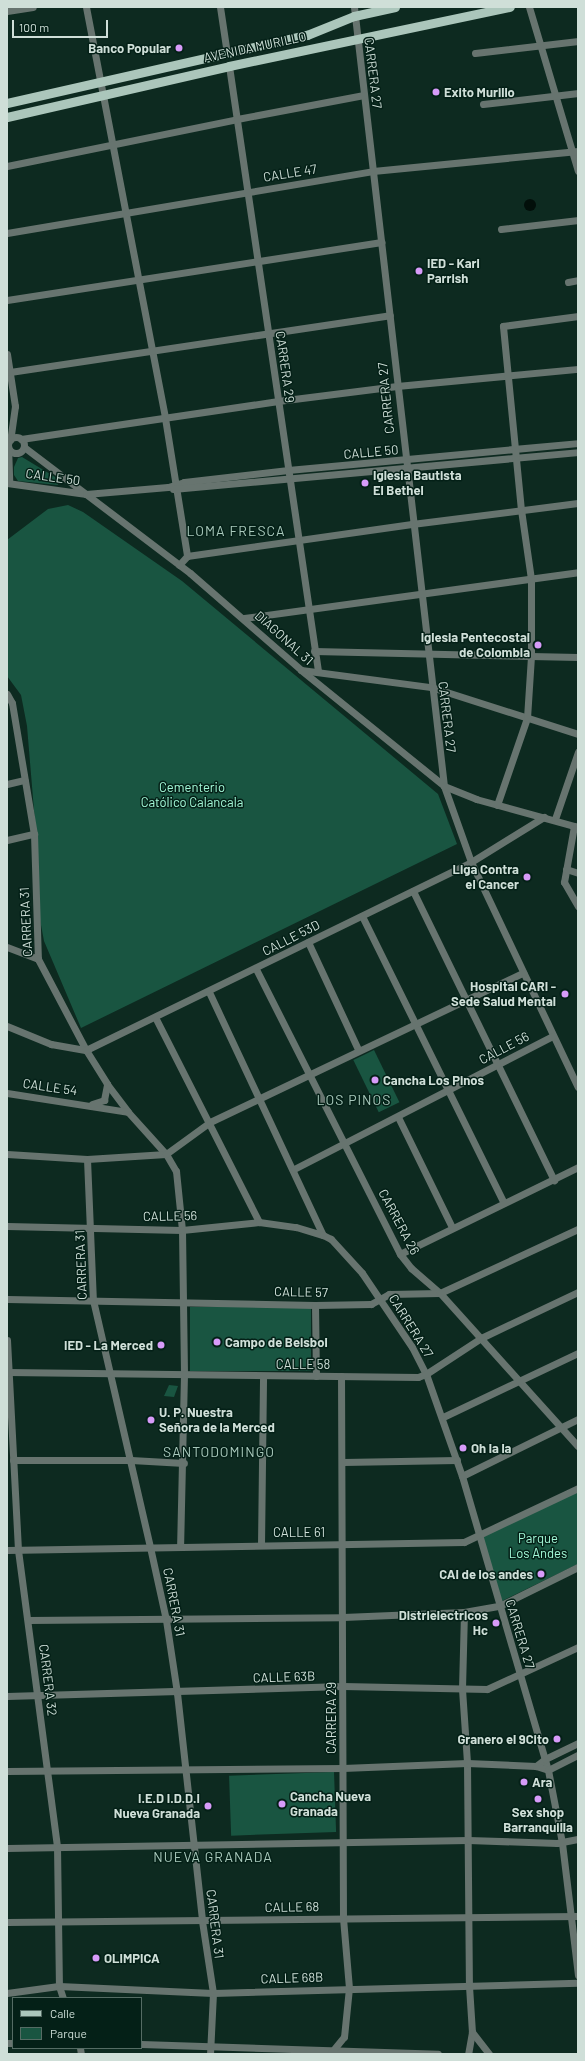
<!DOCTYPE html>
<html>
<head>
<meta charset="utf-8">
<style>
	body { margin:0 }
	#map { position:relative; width:585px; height:2061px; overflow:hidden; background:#0d2a20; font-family:Barlow,sans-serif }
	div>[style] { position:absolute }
	.green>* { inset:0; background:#195541; transform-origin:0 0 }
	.water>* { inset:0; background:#020f0a }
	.round { border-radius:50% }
	.minor>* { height:7px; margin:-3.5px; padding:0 3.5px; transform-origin:3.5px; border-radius:3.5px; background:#67746f }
	.minor>.ring { margin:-3.5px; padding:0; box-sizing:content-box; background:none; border:7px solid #67746f; border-radius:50% }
	.major>* { height:9px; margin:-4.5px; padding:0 4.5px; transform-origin:4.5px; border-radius:4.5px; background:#abc6bb }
	.dots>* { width:11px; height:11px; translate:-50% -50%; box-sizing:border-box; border:2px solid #042017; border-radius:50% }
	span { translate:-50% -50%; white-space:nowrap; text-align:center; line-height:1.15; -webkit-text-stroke:3px #042017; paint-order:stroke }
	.street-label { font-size:13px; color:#cfdfd8 }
	.poi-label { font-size:13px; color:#cfdfd8; font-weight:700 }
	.right { translate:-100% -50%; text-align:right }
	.left { translate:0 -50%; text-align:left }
	.park-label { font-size:13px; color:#a3f9d8 }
	.neighbourhood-label { font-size:14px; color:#a9c9bc; letter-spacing:1px }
	.frame { position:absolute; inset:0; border:8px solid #cfdfd8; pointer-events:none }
	.legend { position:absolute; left:12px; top:1997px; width:130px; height:52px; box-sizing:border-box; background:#042017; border:1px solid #556c64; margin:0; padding:5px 7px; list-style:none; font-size:12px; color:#cfdfd8 }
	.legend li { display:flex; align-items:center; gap:8px; height:20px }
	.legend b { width:20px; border:1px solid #556c64 }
	.scale { position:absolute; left:12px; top:20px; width:96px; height:18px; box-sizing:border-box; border:2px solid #cfdfd8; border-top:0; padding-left:5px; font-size:12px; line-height:14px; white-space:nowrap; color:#cfdfd8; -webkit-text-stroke:3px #042017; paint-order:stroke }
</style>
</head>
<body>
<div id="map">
	<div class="green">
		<div style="clip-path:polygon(22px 457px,55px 477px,58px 485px,18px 481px,14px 475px,14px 467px,18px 458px)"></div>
		<div style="clip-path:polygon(68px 505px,83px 512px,182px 581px,438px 794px,457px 844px,81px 1028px,44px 941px,38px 909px,39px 870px,27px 726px,21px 695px,7px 676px,7px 540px,48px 509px)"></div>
		<div style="left:374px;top:1050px;width:58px;height:23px;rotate:64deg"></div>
		<div style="left:190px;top:1307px;width:121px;height:64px"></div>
		<div style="clip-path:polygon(169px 1385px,178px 1386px,174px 1397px,164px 1396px)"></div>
		<div style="clip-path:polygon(578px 1490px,578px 1564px,502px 1601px,483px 1537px)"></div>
		<div style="left:334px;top:1772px;width:60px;height:105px;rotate:88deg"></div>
	</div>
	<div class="water">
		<div class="round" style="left:524px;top:199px;width:12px;height:12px"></div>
	</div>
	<div class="minor">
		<div style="left:86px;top:7px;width:419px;rotate:79.1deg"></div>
		<div style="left:165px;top:418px;width:140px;rotate:80.9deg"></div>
		<div style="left:220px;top:7px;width:48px;rotate:81.5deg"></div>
		<div style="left:354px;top:7px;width:784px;rotate:83.41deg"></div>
		<div style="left:444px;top:786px;width:81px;rotate:70.4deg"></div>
		<div style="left:471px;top:862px;width:249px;rotate:64.6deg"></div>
		<div style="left:529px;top:7px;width:171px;rotate:73.4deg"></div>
		<div style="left:7px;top:11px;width:26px;rotate:-9deg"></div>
		<div style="left:475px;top:53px;width:104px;rotate:-6.6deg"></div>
		<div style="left:229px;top:66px;width:612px;rotate:81.63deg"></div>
		<div style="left:483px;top:104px;width:96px;rotate:-6.6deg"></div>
		<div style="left:7px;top:166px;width:235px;rotate:-11.5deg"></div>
		<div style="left:237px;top:119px;width:129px;rotate:-10.7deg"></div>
		<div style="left:501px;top:229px;width:78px;rotate:-6.7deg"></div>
		<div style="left:7px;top:233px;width:371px;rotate:-9.6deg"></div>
		<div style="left:373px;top:171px;width:206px;rotate:-5.6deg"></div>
		<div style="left:568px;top:282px;width:10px;rotate:-11deg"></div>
		<div style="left:7px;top:300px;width:379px;rotate:-8.8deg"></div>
		<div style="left:7px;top:354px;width:53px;rotate:81.3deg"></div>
		<div style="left:15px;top:406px;width:34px;rotate:98deg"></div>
		<div style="left:10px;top:372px;width:384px;rotate:-8.5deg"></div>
		<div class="ring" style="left:8px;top:437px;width:9px;height:9px"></div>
		<div style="left:21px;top:439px;width:260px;rotate:-8.4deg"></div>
		<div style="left:278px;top:401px;width:120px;rotate:-7.2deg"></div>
		<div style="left:397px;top:386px;width:182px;rotate:-5.4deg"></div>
		<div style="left:8px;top:445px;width:38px;rotate:88deg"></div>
		<div style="left:24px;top:447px;width:208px;rotate:37.2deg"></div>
		<div style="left:190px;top:573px;width:147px;rotate:41.1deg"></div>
		<div style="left:301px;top:670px;width:184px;rotate:39deg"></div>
		<div style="left:444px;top:786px;width:35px;rotate:22deg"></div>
		<div style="left:476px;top:799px;width:106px;rotate:15.4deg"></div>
		<div style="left:7px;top:483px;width:80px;rotate:7.9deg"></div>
		<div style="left:86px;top:494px;width:82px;rotate:-4.9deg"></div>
		<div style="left:168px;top:487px;width:17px;rotate:-17deg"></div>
		<div style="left:184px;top:482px;width:105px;rotate:-6.6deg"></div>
		<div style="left:288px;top:470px;width:291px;rotate:-5.3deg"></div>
		<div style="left:173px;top:489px;width:407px;rotate:-5.2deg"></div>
		<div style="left:179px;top:565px;width:12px;rotate:-48deg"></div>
		<div style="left:187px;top:556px;width:227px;rotate:-8.1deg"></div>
		<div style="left:412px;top:524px;width:167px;rotate:-7.2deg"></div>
		<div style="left:244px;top:618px;width:337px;rotate:-7.8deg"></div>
		<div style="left:314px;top:651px;width:264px;rotate:1.3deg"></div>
		<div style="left:301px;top:670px;width:131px;rotate:7.5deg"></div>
		<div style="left:431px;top:687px;width:154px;rotate:17.7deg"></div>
		<div style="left:7px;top:694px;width:10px;rotate:61deg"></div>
		<div style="left:12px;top:703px;width:133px;rotate:80.5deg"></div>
		<div style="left:34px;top:834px;width:125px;rotate:88.2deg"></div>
		<div style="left:38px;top:959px;width:103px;rotate:62.2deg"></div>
		<div style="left:86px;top:1050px;width:40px;rotate:58deg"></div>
		<div style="left:107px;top:1084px;width:35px;rotate:53deg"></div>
		<div style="left:128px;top:1112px;width:57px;rotate:47.9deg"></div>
		<div style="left:166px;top:1154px;width:20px;rotate:60deg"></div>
		<div style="left:176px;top:1171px;width:59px;rotate:84.2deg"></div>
		<div style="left:182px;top:1230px;width:144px;rotate:89.2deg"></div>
		<div style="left:184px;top:1374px;width:172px;rotate:91.3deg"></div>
		<div style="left:7px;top:784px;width:18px;rotate:-13deg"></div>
		<div style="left:497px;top:805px;width:92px;rotate:-71deg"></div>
		<div style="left:527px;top:718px;width:62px;rotate:-86.3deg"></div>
		<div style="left:531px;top:656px;width:77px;rotate:-90deg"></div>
		<div style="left:531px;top:579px;width:70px;rotate:-98.2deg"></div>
		<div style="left:521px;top:510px;width:185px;rotate:-95.6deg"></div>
		<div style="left:503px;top:326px;width:76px;rotate:-7.6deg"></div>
		<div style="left:555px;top:819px;width:71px;rotate:-71.1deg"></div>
		<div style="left:574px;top:826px;width:57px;rotate:100.1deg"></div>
		<div style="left:564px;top:882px;width:28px;rotate:60deg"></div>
		<div style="left:7px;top:840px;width:28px;rotate:-13deg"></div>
		<div style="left:566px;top:869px;width:13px;rotate:18deg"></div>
		<div style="left:413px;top:891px;width:322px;rotate:64deg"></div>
		<div style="left:362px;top:916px;width:320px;rotate:63.7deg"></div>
		<div style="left:308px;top:942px;width:118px;rotate:65deg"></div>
		<div style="left:7px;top:947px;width:33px;rotate:21deg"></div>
		<div style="left:256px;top:969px;width:319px;rotate:63.2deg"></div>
		<div style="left:400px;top:1254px;width:18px;rotate:52deg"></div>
		<div style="left:411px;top:1268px;width:38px;rotate:41deg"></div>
		<div style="left:440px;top:1293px;width:206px;rotate:48deg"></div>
		<div style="left:209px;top:992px;width:268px;rotate:64.9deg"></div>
		<div style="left:155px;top:1017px;width:230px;rotate:63.1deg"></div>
		<div style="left:7px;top:1026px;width:48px;rotate:22.2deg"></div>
		<div style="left:51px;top:1044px;width:36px;rotate:10deg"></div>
		<div style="left:86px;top:1050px;width:428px;rotate:-26deg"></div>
		<div style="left:471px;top:862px;width:86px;rotate:-31.7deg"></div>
		<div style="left:7px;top:1093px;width:122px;rotate:8.9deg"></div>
		<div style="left:92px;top:1104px;width:13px;rotate:-18deg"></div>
		<div style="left:104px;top:1100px;width:16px;rotate:-79deg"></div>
		<div style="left:398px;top:1117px;width:123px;rotate:63.9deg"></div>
		<div style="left:7px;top:1154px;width:80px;rotate:3.6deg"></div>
		<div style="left:87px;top:1159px;width:79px;rotate:-3.6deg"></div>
		<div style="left:166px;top:1154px;width:54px;rotate:-36deg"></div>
		<div style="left:210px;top:1122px;width:347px;rotate:-25.5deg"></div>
		<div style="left:87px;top:1159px;width:141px;rotate:87.6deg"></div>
		<div style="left:93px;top:1300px;width:253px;rotate:77deg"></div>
		<div style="left:150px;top:1547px;width:75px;rotate:77.6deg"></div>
		<div style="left:166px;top:1620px;width:74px;rotate:81.4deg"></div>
		<div style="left:177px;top:1693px;width:229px;rotate:83.7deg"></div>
		<div style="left:202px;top:1921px;width:73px;rotate:81.3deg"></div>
		<div style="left:213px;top:1993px;width:61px;rotate:92.8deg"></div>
		<div style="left:294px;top:1169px;width:291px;rotate:-27.2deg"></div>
		<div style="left:7px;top:1226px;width:175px;rotate:1.3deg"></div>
		<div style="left:182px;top:1230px;width:77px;rotate:-5.9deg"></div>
		<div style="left:259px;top:1222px;width:37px;rotate:8deg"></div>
		<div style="left:296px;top:1227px;width:28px;rotate:17deg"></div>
		<div style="left:323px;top:1235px;width:9px;rotate:27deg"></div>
		<div style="left:331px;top:1239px;width:46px;rotate:47.6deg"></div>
		<div style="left:362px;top:1273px;width:89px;rotate:56deg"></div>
		<div style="left:412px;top:1347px;width:30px;rotate:63deg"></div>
		<div style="left:426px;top:1374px;width:108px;rotate:70.6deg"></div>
		<div style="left:462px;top:1476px;width:306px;rotate:73.7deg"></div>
		<div style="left:548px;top:1770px;width:74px;rotate:79.1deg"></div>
		<div style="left:562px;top:1843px;width:133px;rotate:83.1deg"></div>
		<div style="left:400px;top:1254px;width:198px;rotate:-26deg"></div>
		<div style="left:7px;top:1299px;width:308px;rotate:1.1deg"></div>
		<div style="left:315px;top:1305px;width:56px;rotate:-1deg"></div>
		<div style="left:371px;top:1304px;width:21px;rotate:-29deg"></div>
		<div style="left:389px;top:1294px;width:51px;rotate:-1.1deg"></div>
		<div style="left:440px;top:1293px;width:152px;rotate:-24.9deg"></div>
		<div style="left:315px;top:1305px;width:71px;rotate:89.2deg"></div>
		<div style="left:7px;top:1340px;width:210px;rotate:87deg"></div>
		<div style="left:18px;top:1550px;width:299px;rotate:82.5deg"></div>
		<div style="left:57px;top:1846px;width:140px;rotate:89.2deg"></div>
		<div style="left:59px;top:1986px;width:13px;rotate:72deg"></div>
		<div style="left:7px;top:1372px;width:411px;rotate:0.7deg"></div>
		<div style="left:418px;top:1377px;width:9px;rotate:-21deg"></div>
		<div style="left:426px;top:1374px;width:66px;rotate:-33.2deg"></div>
		<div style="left:481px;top:1338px;width:107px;rotate:-25.4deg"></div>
		<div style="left:443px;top:1417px;width:149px;rotate:-25.4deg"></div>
		<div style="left:13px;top:1460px;width:118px"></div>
		<div style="left:131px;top:1460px;width:53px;rotate:3.2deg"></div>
		<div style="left:343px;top:1462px;width:114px;rotate:-1deg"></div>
		<div style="left:462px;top:1476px;width:129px;rotate:-26.2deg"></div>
		<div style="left:261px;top:1545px;width:169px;rotate:-89.3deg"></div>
		<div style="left:7px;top:1550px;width:457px;rotate:-1deg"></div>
		<div style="left:464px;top:1542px;width:126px;rotate:-25.3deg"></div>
		<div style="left:464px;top:1612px;width:77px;rotate:91.5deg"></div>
		<div style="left:462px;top:1689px;width:74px;rotate:86.1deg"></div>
		<div style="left:467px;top:1763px;width:223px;rotate:89.5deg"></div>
		<div style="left:469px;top:1986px;width:46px;rotate:86.3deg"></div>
		<div style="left:472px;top:2032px;width:22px;rotate:100deg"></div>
		<div style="left:28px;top:1620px;width:315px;rotate:-0.5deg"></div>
		<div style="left:343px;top:1617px;width:121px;rotate:-2.4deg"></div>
		<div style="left:464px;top:1612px;width:36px;rotate:-10deg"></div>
		<div style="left:499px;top:1606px;width:88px;rotate:-26.3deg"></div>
		<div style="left:7px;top:1696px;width:336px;rotate:-1.7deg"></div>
		<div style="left:343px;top:1686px;width:144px;rotate:1.2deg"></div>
		<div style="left:487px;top:1689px;width:100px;rotate:-24.8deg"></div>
		<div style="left:536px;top:1766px;width:11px;rotate:-38deg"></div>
		<div style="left:545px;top:1759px;width:37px;rotate:-26deg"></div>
		<div style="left:7px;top:1771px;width:336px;rotate:-0.5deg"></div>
		<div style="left:343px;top:1768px;width:124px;rotate:-2.3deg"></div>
		<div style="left:467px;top:1763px;width:69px;rotate:2.5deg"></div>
		<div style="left:536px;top:1766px;width:13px;rotate:18deg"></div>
		<div style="left:548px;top:1770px;width:34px;rotate:-27deg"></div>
		<div style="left:7px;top:1848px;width:461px;rotate:-1deg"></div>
		<div style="left:468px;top:1840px;width:89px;rotate:1.9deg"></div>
		<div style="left:557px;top:1843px;width:21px;rotate:-11deg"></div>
		<div style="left:7px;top:1922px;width:571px;rotate:-0.6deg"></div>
		<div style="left:7px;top:1993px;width:52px;rotate:-7.7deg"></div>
		<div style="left:59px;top:1986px;width:154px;rotate:2.6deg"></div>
		<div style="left:213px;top:1993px;width:365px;rotate:-1.6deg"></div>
		<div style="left:472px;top:2032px;width:28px;rotate:52deg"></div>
		<div style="left:7px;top:2043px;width:6px"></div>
		<div style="left:141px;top:2044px;width:297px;rotate:1.9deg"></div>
		<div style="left:80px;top:2048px;width:6px;rotate:81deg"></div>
		<div style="left:330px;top:2054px;width:22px;rotate:-51deg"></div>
		<div style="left:344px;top:2037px;width:49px;rotate:-84.2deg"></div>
		<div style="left:349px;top:1988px;width:70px;rotate:-94.9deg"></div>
		<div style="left:343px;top:1918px;width:542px;rotate:-90.21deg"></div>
	</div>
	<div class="major">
		<div style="left:7px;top:103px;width:308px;rotate:-12.8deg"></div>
		<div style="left:307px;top:35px;width:51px;rotate:-22deg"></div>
		<div style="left:354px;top:16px;width:42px;rotate:-12.4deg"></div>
		<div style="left:7px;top:117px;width:228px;rotate:-12.9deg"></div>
		<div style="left:229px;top:66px;width:287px;rotate:-11.9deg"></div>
	</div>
	<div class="dots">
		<div style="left:179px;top:48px;background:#d79bf9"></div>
		<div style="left:436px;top:92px;background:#d79bf9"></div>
		<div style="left:419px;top:271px;background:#d79bf9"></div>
		<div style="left:365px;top:483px;background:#d79bf9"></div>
		<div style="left:538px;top:645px;background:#d79bf9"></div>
		<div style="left:527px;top:877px;background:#d79bf9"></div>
		<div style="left:565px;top:994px;background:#d79bf9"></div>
		<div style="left:375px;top:1080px;background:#d79bf9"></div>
		<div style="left:217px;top:1342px;background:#d79bf9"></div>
		<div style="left:161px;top:1345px;background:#d79bf9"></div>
		<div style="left:151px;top:1420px;background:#d79bf9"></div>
		<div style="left:463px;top:1448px;background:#d79bf9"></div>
		<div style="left:541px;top:1574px;background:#d79bf9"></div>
		<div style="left:496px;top:1623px;background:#d79bf9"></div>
		<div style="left:557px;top:1739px;background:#d79bf9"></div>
		<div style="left:524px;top:1782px;background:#d79bf9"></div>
		<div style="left:538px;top:1799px;background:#d79bf9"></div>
		<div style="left:282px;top:1804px;background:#d79bf9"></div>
		<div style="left:208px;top:1806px;background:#d79bf9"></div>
		<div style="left:96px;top:1958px;background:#d79bf9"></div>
	</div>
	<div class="street-label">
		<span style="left:255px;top:47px;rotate:-12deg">AVENIDA MURILLO</span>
		<span style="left:373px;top:73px;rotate:83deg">CARRERA 27</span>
		<span style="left:290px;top:173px;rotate:-9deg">CALLE 47</span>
		<span style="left:285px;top:367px;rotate:82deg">CARRERA 29</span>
		<span style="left:386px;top:398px;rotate:-96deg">CARRERA 27</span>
		<span style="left:371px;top:452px;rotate:-5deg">CALLE 50</span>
		<span style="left:53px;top:477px;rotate:8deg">CALLE 50</span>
		<span style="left:284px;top:638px;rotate:42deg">DIAGONAL 31</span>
		<span style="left:447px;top:717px;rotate:83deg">CARRERA 27</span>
		<span style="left:26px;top:922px;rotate:-93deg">CARRERA 31</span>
		<span style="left:291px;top:938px;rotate:-27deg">CALLE 53D</span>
		<span style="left:504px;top:1048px;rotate:-28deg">CALLE 56</span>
		<span style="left:50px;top:1087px;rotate:8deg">CALLE 54</span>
		<span style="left:170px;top:1216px;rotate:-1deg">CALLE 56</span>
		<span style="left:399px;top:1222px;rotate:62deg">CARRERA 26</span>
		<span style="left:81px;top:1265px;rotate:-92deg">CARRERA 31</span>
		<span style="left:301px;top:1292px;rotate:1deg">CALLE 57</span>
		<span style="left:411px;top:1326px;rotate:58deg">CARRERA 27</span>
		<span style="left:303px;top:1364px">CALLE 58</span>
		<span style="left:299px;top:1532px">CALLE 61</span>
		<span style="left:174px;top:1602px;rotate:79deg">CARRERA 31</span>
		<span style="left:520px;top:1634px;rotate:73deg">CARRERA 27</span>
		<span style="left:284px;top:1677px;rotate:-2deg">CALLE 63B</span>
		<span style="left:48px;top:1680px;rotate:83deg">CARRERA 32</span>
		<span style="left:331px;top:1718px;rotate:-90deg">CARRERA 29</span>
		<span style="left:292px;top:1907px;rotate:-1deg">CALLE 68</span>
		<span style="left:215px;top:1924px;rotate:83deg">CARRERA 31</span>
		<span style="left:292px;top:1978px;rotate:-2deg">CALLE 68B</span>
	</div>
	<div class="poi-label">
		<span class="right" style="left:171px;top:48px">Banco Popular</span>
		<span class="left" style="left:444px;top:92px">Exito Murillo</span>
		<span class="left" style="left:427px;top:271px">IED - Karl<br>Parrish</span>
		<span class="left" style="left:373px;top:483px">Iglesia Bautista<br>El Bethel</span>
		<span class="right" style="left:530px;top:645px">Iglesia Pentecostal<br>de Colombia</span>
		<span class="right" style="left:519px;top:877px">Liga Contra<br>el Cancer</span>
		<span class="right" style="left:556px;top:994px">Hospital CARI -<br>Sede Salud Mental</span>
		<span class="left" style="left:383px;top:1080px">Cancha Los Pinos</span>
		<span class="left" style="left:225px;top:1342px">Campo de Beisbol</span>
		<span class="right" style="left:153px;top:1345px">IED - La Merced</span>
		<span class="left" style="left:159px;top:1420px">U. P. Nuestra<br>Señora de la Merced</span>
		<span class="left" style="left:471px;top:1448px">Oh la la</span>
		<span class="right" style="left:533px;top:1574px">CAI de los andes</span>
		<span class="right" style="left:488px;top:1623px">Distrielectricos<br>Hc</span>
		<span class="right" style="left:549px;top:1739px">Granero el 9Cito</span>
		<span class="left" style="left:532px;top:1782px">Ara</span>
		<span class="left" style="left:290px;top:1804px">Cancha Nueva<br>Granada</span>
		<span class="right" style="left:200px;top:1806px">I.E.D I.D.D.I<br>Nueva Granada</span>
		<span style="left:538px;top:1820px">Sex shop<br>Barranquilla</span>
		<span class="left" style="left:104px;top:1958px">OLIMPICA</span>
	</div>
	<div class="park-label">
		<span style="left:192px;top:795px">Cementerio<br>Católico Calancala</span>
		<span style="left:538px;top:1546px">Parque<br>Los Andes</span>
	</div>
	<div class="neighbourhood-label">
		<span style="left:236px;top:531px">LOMA FRESCA</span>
		<span style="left:354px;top:1100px">LOS PINOS</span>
		<span style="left:219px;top:1452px">SANTODOMINGO</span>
		<span style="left:213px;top:1857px">NUEVA GRANADA</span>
	</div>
	<div class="frame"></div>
	<ul class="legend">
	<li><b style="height:5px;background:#abc6bb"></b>Calle</li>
	<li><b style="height:11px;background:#195541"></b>Parque</li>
	</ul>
	<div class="scale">100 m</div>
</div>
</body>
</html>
